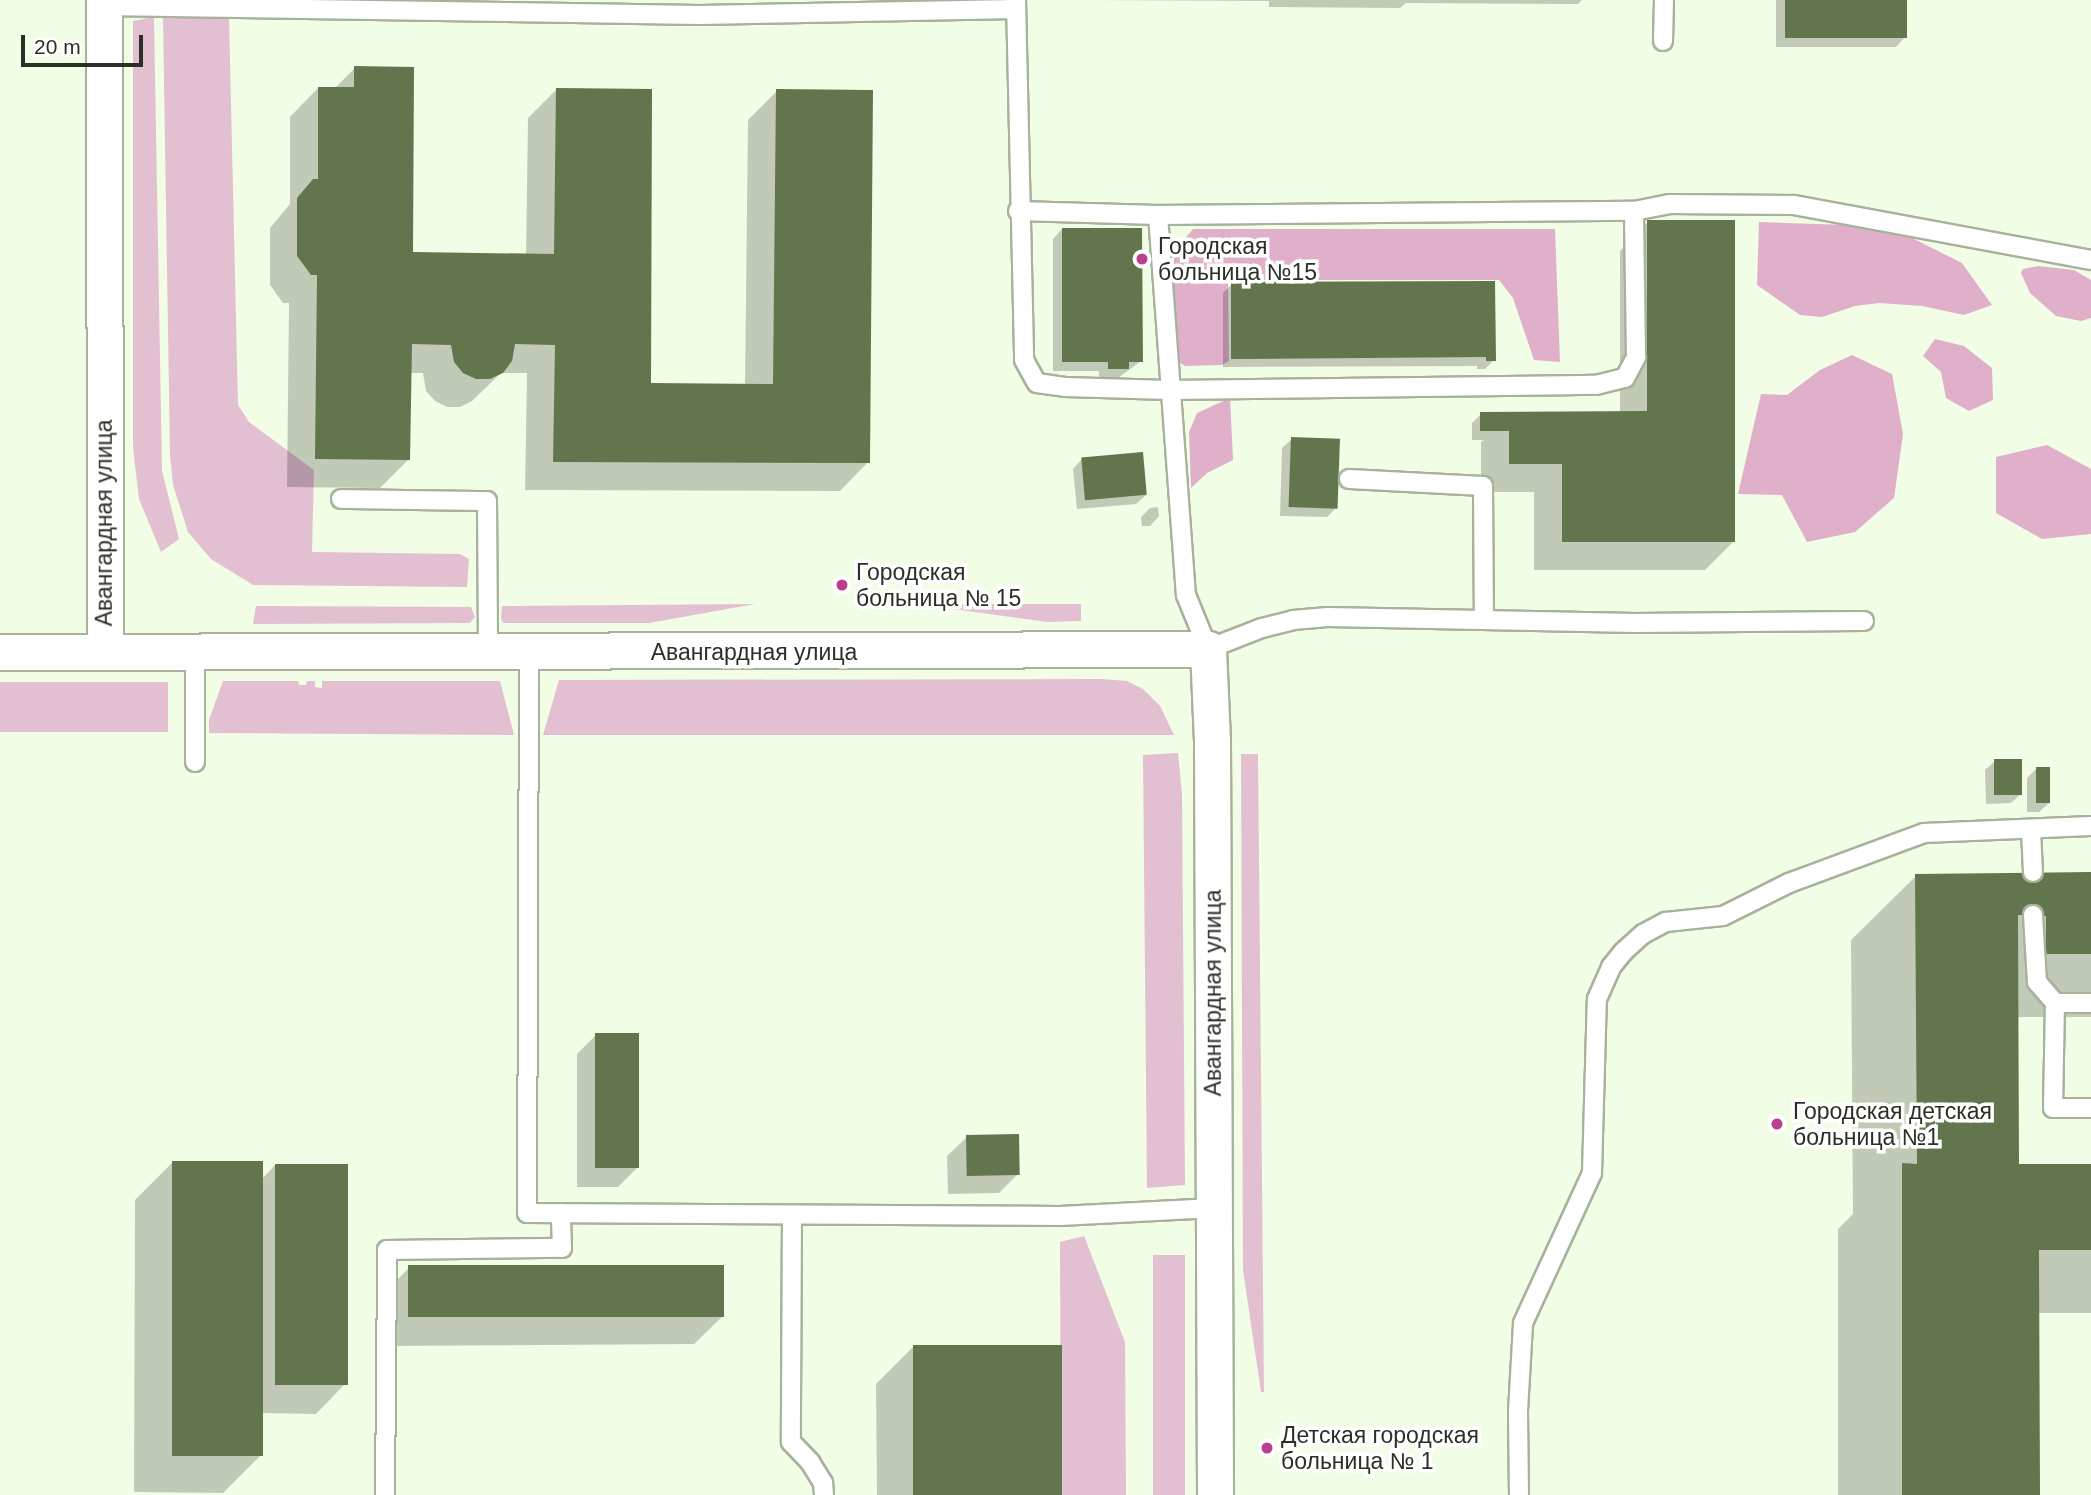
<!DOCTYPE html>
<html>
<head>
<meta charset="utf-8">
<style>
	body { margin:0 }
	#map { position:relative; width:2091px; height:1495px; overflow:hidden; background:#f1fde5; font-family:Arial,sans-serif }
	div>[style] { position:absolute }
	.green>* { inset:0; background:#e3bfd2; transform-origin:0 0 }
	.forest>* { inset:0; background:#e0b0ca }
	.shadow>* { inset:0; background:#0003 }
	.building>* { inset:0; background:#62754d; transform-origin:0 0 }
	.roads { filter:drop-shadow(2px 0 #a7b29c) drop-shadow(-2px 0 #a7b29c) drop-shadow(0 2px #a7b29c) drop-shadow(0 -2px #a7b29c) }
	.lane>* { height:18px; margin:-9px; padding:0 9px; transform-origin:9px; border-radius:9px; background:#fff }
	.street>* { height:35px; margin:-17.5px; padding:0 17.5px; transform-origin:17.5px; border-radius:17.5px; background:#fff }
	.dots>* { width:19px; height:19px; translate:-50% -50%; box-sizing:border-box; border:4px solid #fff; border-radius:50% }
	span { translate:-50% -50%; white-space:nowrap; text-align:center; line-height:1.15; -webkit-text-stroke:7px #fff; paint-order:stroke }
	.poi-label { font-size:23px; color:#2b3027 }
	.left { translate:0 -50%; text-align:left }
	.street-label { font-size:23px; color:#2b3027 }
	.scale { position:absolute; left:21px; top:35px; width:122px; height:32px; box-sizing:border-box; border:4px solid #2b3027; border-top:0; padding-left:9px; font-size:21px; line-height:24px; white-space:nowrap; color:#2b3027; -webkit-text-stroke:5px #fff; paint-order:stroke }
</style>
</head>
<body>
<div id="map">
	<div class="green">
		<div style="clip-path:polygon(154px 17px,162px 471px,179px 539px,161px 552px,139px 499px,133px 447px,133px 21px)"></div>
		<div style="clip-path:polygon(163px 18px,229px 18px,238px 405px,249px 422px,314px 470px,312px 552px,460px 554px,469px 559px,467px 587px,253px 585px,211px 559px,188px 532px,173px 485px,170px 455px)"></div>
		<div style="clip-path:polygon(755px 604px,649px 623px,503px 623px,501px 618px,502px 606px)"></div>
		<div style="clip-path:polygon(939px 604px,1081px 604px,1081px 621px,1047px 622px,939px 607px)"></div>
		<div style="clip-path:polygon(256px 606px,471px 607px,475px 617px,470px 623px,253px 624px)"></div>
		<div style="clip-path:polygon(1101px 679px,1127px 681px,1143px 689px,1160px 706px,1174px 735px,543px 735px,559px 680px)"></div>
		<div style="clip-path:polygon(223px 681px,298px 681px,299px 685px,306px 685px,307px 681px,315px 681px,315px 687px,322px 688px,322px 681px,500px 681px,514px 735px,209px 733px,209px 720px)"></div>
		<div style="left:0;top:682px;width:168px;height:50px"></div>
		<div style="clip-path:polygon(1178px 753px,1182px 794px,1185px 1185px,1147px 1188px,1143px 755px)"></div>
		<div style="clip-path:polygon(1241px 754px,1258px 754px,1264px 1392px,1261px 1392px,1243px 1270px)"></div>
		<div style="clip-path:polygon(1084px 1236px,1125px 1342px,1126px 1495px,1061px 1495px,1060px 1242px)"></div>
		<div style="left:1185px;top:1255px;width:240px;height:32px;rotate:90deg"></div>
	</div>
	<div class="forest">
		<div style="clip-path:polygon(1759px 222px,1848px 225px,1912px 238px,1962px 263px,1992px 305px,1964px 315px,1922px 306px,1879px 303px,1855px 306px,1822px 317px,1800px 315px,1757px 285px)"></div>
		<div style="clip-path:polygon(1193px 229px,1555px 229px,1560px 362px,1534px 360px,1513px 298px,1499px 280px,1270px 280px,1228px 281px,1229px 361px,1222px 365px,1185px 366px,1177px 361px,1174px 333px,1174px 251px)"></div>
		<div style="clip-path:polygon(2038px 266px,2074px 270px,2091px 280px,2091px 318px,2081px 321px,2056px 316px,2030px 293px,2021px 273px,2023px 269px)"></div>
		<div style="clip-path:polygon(1935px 339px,1964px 346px,1992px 368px,1993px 400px,1969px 411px,1946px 398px,1941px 372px,1923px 356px)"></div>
		<div style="clip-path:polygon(1852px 355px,1892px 374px,1903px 434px,1894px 498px,1855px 532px,1807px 542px,1782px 495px,1738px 494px,1761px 394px,1787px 395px,1820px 370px)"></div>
		<div style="clip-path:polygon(1230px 398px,1233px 460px,1207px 473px,1191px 488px,1189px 432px,1197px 413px)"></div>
		<div style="clip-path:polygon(2047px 445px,2091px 469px,2091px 534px,2042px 539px,1996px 513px,1996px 457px)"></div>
	</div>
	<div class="shadow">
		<div style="clip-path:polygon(1091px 0,1582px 0,1578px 4px,1406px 3px,1400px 8px,1269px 7px,1269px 1px)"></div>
		<div style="clip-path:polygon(1776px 0,1905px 0,1905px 37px,1896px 47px,1776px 47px)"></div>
		<div style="clip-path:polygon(355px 68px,411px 253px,526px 256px,528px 118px,556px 90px,649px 384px,745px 385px,748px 120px,777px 91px,868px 462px,840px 491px,525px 490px,527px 373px,501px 373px,472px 401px,460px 407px,447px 407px,435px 401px,426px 391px,423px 373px,410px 373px,409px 459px,380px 488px,287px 487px,289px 303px,283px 303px,270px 285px,270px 228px,290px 204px,290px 117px,318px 88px,335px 88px)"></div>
		<div style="clip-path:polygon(1648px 222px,1733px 542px,1705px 570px,1534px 570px,1534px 492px,1481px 492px,1481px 442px,1484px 440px,1472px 440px,1472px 423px,1481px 414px,1620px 413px,1620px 251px)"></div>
		<div style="clip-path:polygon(1062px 229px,1141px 361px,1118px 378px,1099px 378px,1099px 371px,1053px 371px,1053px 239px)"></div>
		<div style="clip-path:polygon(1493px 283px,1494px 360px,1485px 369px,1477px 369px,1477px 366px,1223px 367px,1223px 293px,1232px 284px)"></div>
		<div style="clip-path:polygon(1292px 439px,1336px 508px,1327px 517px,1280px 516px,1282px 448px)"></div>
		<div style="clip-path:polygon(1082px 459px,1146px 495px,1136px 504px,1077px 509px,1073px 469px)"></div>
		<div style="clip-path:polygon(1158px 507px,1159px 516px,1150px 526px,1142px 526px,1141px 517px,1150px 508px)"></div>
		<div style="clip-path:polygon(1995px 761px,2021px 794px,2011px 803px,1986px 804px,1985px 770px)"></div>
		<div style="clip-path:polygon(2036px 769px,2049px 803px,2039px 812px,2027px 812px,2027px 778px)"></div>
		<div style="clip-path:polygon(2091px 875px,2091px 1017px,2017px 1017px,2017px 1165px,2091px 1165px,2091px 1313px,2038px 1313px,2038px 1495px,1838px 1495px,1838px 1229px,1853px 1214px,1851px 940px,1916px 876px)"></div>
		<div style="clip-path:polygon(596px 1035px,637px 1168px,618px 1187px,577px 1187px,577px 1054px)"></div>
		<div style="clip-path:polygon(967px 1137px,1018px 1174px,999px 1193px,948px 1194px,947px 1156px)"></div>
		<div style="clip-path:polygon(172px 1163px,261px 1180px,275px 1165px,344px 1385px,316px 1414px,260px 1413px,260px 1456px,223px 1493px,134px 1492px,135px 1200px)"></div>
		<div style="clip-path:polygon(409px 1268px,723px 1316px,694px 1344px,380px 1346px,380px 1297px)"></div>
		<div style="clip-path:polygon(913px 1347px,1061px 1495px,877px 1495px,876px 1384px)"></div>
	</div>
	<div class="building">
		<div style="left:1785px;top:0;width:122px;height:38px"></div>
		<div style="clip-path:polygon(354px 66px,414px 67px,413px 252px,554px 254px,556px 88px,652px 89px,651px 383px,773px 384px,776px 89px,873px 90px,870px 463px,553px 462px,555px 345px,515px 344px,512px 361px,503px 373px,490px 379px,476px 379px,463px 373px,454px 362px,451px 345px,412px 344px,410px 460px,315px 459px,317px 275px,311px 275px,297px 256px,297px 198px,313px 179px,318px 179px,318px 87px,354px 87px)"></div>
		<div style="clip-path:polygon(1647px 220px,1735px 220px,1735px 542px,1562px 542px,1562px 464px,1509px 464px,1509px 431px,1480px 431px,1480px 412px,1647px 411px)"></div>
		<div style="clip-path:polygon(1062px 228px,1142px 228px,1143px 362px,1129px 362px,1129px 369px,1108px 369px,1108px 362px,1062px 362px)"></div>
		<div style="clip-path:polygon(1495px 281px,1496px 361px,1486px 361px,1486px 357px,1231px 359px,1231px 282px)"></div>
		<div style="left:1291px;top:437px;width:49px;height:70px;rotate:2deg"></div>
		<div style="left:1143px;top:452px;width:43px;height:62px;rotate:85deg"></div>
		<div style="left:1994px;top:759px;width:28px;height:36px"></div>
		<div style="left:2036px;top:767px;width:14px;height:36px"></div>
		<div style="clip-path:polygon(2091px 872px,2091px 954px,2046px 954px,2046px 916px,2018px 915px,2019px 1164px,2091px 1164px,2091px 1250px,2039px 1250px,2040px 1495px,1902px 1495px,1902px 1163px,1917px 1164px,1915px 874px)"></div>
		<div style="left:595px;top:1033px;width:44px;height:135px"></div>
		<div style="left:1019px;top:1134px;width:41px;height:53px;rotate:89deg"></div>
		<div style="left:172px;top:1161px;width:91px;height:295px"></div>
		<div style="left:275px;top:1164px;width:73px;height:221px"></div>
		<div style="left:724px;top:1265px;width:52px;height:316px;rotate:90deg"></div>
		<div style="left:913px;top:1345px;width:149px;height:150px"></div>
	</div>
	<div class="roads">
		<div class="lane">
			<div style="left:1016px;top:0;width:360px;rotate:88.7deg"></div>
			<div style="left:1024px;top:360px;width:26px;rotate:61deg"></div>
			<div style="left:1037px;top:383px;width:28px;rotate:8deg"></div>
			<div style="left:1065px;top:387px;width:104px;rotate:1.7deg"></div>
			<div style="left:1169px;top:390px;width:427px;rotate:-0.7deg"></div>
			<div style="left:1596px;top:385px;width:30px;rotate:-14deg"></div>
			<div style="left:1625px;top:378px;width:24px;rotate:-62deg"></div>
			<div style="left:1636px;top:357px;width:146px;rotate:-90.8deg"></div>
			<div style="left:104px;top:6px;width:595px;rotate:0.87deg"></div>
			<div style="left:699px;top:15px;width:317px;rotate:-1.1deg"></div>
			<div style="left:1663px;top:41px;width:41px;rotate:-88.6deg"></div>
			<div style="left:1018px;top:211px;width:140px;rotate:1.6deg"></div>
			<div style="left:1158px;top:215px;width:476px;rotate:-0.5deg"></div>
			<div style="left:1634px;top:211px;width:36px;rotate:-11deg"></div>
			<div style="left:1669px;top:204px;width:125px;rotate:0.5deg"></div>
			<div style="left:1794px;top:205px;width:302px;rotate:10.5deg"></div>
			<div style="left:1158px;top:215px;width:381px;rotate:85.8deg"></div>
			<div style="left:1186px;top:595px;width:58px;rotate:67.8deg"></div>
			<div style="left:1208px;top:649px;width:58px;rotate:-21.3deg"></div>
			<div style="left:1262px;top:628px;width:32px;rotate:-14deg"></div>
			<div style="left:1293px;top:620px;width:35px;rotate:-5deg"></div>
			<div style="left:1328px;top:617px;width:308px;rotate:1.1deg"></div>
			<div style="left:1636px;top:623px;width:228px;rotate:-0.5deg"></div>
			<div style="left:1349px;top:479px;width:134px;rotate:3deg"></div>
			<div style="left:1483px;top:486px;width:133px;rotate:89.6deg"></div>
			<div style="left:341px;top:499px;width:146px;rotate:0.8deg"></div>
			<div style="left:487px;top:501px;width:152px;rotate:89.6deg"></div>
			<div style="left:195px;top:653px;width:109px;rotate:90deg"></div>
			<div style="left:529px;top:653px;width:560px;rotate:90.2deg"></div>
			<div style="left:527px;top:1213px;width:533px;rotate:0.32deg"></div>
			<div style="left:1060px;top:1216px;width:154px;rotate:-3deg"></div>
			<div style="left:2031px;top:830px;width:42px;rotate:87.3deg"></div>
			<div style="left:2033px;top:915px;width:67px;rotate:86.6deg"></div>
			<div style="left:2037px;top:982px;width:28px;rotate:49deg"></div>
			<div style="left:2055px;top:1003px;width:105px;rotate:91.1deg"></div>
			<div style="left:2053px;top:1108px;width:38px"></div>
			<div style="left:2055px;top:1003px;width:36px"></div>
			<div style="left:792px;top:1215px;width:227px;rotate:90.3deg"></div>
			<div style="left:791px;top:1442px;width:28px;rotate:46deg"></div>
			<div style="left:810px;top:1462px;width:25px;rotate:58deg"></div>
			<div style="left:823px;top:1483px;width:12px;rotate:85deg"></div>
			<div style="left:385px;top:1495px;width:245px;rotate:-89.5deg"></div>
			<div style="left:387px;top:1250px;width:175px;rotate:-0.7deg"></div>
			<div style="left:562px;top:1248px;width:35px;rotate:-92deg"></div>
			<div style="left:1519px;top:1495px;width:84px;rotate:-90.7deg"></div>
			<div style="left:1518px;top:1411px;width:88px;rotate:-86.7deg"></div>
			<div style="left:1523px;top:1323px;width:165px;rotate:-65.3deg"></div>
			<div style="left:1592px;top:1173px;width:174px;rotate:-88.4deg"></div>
			<div style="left:1597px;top:999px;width:35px;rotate:-66deg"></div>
			<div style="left:1611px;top:967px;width:19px;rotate:-51deg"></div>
			<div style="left:1623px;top:952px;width:27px;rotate:-42deg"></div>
			<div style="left:1643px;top:934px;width:26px;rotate:-28deg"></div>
			<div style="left:1666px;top:922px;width:57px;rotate:-6deg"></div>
			<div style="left:1723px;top:916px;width:74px;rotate:-26.6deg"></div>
			<div style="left:1789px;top:883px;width:144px;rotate:-20.3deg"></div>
			<div style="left:1924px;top:833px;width:167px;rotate:-2.4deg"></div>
		</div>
		<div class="street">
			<div style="left:104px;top:0;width:651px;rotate:89.91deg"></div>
			<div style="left:0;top:652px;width:1208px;rotate:-0.14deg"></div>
			<div style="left:1208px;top:649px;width:93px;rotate:87.5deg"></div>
			<div style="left:1212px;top:742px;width:753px;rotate:89.77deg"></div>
		</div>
	</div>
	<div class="dots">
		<div style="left:1142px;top:259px;background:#bc3f8e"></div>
		<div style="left:842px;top:585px;background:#bc3f8e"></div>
		<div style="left:1777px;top:1124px;background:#bc3f8e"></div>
		<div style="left:1267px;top:1448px;background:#bc3f8e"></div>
	</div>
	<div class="poi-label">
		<span class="left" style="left:1158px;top:259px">Городская<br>больница №15</span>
		<span class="left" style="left:856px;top:585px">Городская<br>больница № 15</span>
		<span class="left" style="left:1793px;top:1124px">Городская детская<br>больница №1</span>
		<span class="left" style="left:1281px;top:1448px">Детская городская<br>больница № 1</span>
	</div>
	<div class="street-label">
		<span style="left:104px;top:523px;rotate:-90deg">Авангардная улица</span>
		<span style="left:754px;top:652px">Авангардная улица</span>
		<span style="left:1213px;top:993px;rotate:-90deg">Авангардная улица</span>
	</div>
	<div class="scale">20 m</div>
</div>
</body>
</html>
